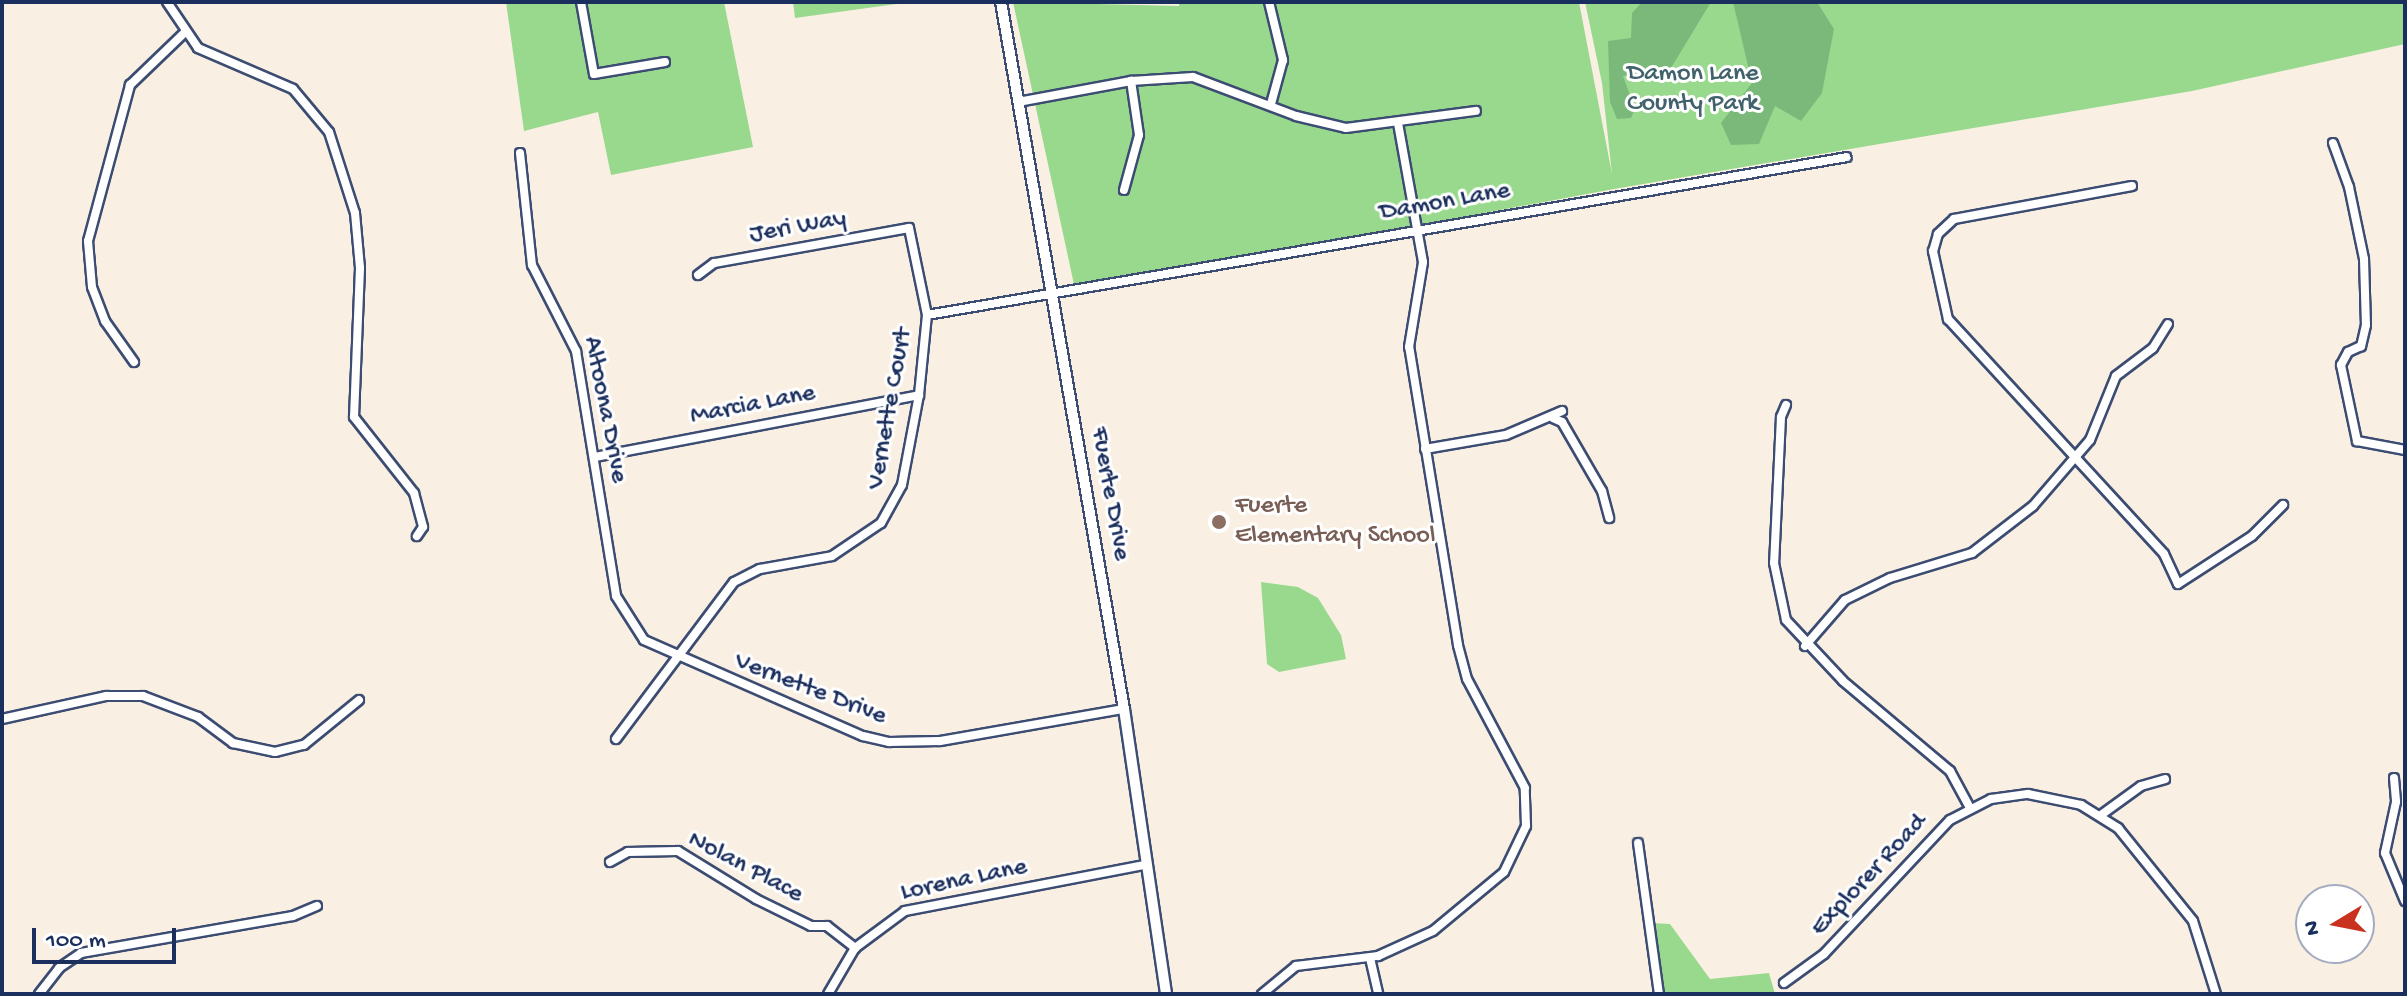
<!DOCTYPE html>
<html>
<head>
<meta charset="utf-8">
<style>
	body { margin:0 }
	#map { position:relative; width:2407px; height:996px; overflow:hidden; background:#f9f0e3; font-family:"Gochi Hand",sans-serif }
	div>[style] { position:absolute }
	.green>* { inset:0; background:#99d98e }
	.forest>* { inset:0; background:#7ab979 }
	.roads { filter:drop-shadow(2px 0 #3c4c72) drop-shadow(-2px 0 #3c4c72) drop-shadow(0 2px #3c4c72) drop-shadow(0 -2px #3c4c72) }
	.minor>* { height:8px; margin:-4px; padding:0 4px; transform-origin:4px; border-radius:4px; background:#fff }
	.tertiary>* { height:10px; margin:-5px; padding:0 5px; transform-origin:5px; border-radius:5px; background:#fff }
	.dots>* { width:22px; height:22px; translate:-50% -50%; box-sizing:border-box; border:4px solid #fff; border-radius:50% }
	span { translate:-50% -50%; white-space:nowrap; text-align:center; line-height:1.15; -webkit-text-stroke:6px #fff; paint-order:stroke }
	.park-label { font-size:26px; color:#41626c }
	.street-label { font-size:26px; color:#1b2f5e }
	.education-label { font-size:26px; color:#785e54 }
	.left { translate:0 -50%; text-align:left }
	.frame { position:absolute; inset:0; border:4px solid #1b2f5e; pointer-events:none }
	.north { position:absolute; left:2295px; top:884px; width:80px; height:80px; box-sizing:border-box; background:#fff; border:2px solid #a4acbf; border-radius:50%; rotate:260deg; font-size:22px; font-weight:700; line-height:32px; text-align:center; color:#1b2f5e }
	.north::after { content:''; display:block; margin:auto; width:28px; height:36px; background:#c8321e; clip-path:polygon(50% 0,100% 100%,50% 72%,0 100%) }
	.scale { position:absolute; left:32px; top:928px; width:144px; height:36px; box-sizing:border-box; border:4px solid #1b2f5e; border-top:0; padding-left:10px; font-size:24px; line-height:28px; white-space:nowrap; color:#1b2f5e; -webkit-text-stroke:6px #fff; paint-order:stroke }
</style>
</head>
<body>
<div id="map">
	<div class="green">
		<div style="clip-path:polygon(506px 2px,724px 2px,753px 147px,611px 175px,598px 112px,524px 131px)"></div>
		<div style="clip-path:polygon(793px 2px,911px 2px,795px 18px)"></div>
		<div style="clip-path:polygon(1013px 2px,1179px 6px,1179px 2px,1579px 2px,1612px 174px,1602px 83px,1585px 2px,2405px 2px,2405px 44px,2192px 91px,1614px 189px,1075px 289px)"></div>
		<div style="clip-path:polygon(1261px 582px,1298px 587px,1318px 598px,1341px 635px,1346px 659px,1279px 672px,1267px 664px)"></div>
		<div style="clip-path:polygon(1649px 923px,1670px 924px,1710px 979px,1769px 973px,1775px 994px,1659px 994px)"></div>
	</div>
	<div class="forest">
		<div style="clip-path:polygon(1642px 2px,1711px 2px,1671px 68px,1623px 76px,1635px 109px,1631px 118px,1617px 119px,1610px 102px,1608px 41px,1631px 38px,1632px 13px)"></div>
		<div style="clip-path:polygon(1733px 2px,1817px 2px,1834px 29px,1822px 93px,1801px 121px,1775px 106px,1759px 144px,1731px 145px,1721px 123px,1752px 83px)"></div>
	</div>
	<div class="roads">
		<div class="minor">
			<div style="left:167px;top:2px;width:55px;rotate:56deg"></div>
			<div style="left:198px;top:48px;width:103px;rotate:23.3deg"></div>
			<div style="left:293px;top:89px;width:56px;rotate:50.1deg"></div>
			<div style="left:329px;top:132px;width:85px;rotate:72.2deg"></div>
			<div style="left:355px;top:213px;width:55px;rotate:84.8deg"></div>
			<div style="left:360px;top:268px;width:149px;rotate:92.3deg"></div>
			<div style="left:354px;top:417px;width:97px;rotate:51.7deg"></div>
			<div style="left:414px;top:493px;width:35px;rotate:75deg"></div>
			<div style="left:423px;top:527px;width:11px;rotate:124deg"></div>
			<div style="left:581px;top:2px;width:73px;rotate:79.8deg"></div>
			<div style="left:594px;top:74px;width:72px;rotate:-9.6deg"></div>
			<div style="left:1269px;top:2px;width:60px;rotate:76.4deg"></div>
			<div style="left:1283px;top:60px;width:46px;rotate:105.3deg"></div>
			<div style="left:1018px;top:102px;width:115px;rotate:-10.5deg"></div>
			<div style="left:1131px;top:81px;width:62px;rotate:-3.7deg"></div>
			<div style="left:1193px;top:77px;width:110px;rotate:20.7deg"></div>
			<div style="left:1296px;top:116px;width:51px;rotate:13.5deg"></div>
			<div style="left:1346px;top:128px;width:131px;rotate:-7.5deg"></div>
			<div style="left:2333px;top:143px;width:47px;rotate:70deg"></div>
			<div style="left:2349px;top:187px;width:74px;rotate:78.2deg"></div>
			<div style="left:2364px;top:259px;width:66px;rotate:88.3deg"></div>
			<div style="left:2366px;top:325px;width:22px;rotate:103deg"></div>
			<div style="left:2361px;top:346px;width:14px;rotate:155deg"></div>
			<div style="left:2348px;top:352px;width:15px;rotate:118deg"></div>
			<div style="left:2341px;top:365px;width:78px;rotate:78.1deg"></div>
			<div style="left:2357px;top:441px;width:49px;rotate:10.6deg"></div>
			<div style="left:520px;top:153px;width:113px;rotate:83.9deg"></div>
			<div style="left:532px;top:265px;width:97px;rotate:62.9deg"></div>
			<div style="left:576px;top:351px;width:248px;rotate:80.7deg"></div>
			<div style="left:616px;top:596px;width:52px;rotate:57.5deg"></div>
			<div style="left:644px;top:640px;width:239px;rotate:23.7deg"></div>
			<div style="left:863px;top:736px;width:27px;rotate:13deg"></div>
			<div style="left:889px;top:742px;width:51px;rotate:-1.1deg"></div>
			<div style="left:940px;top:741px;width:187px;rotate:-9.9deg"></div>
			<div style="left:2132px;top:186px;width:181px;rotate:169.5deg"></div>
			<div style="left:1954px;top:219px;width:22px;rotate:137deg"></div>
			<div style="left:1938px;top:234px;width:18px;rotate:106deg"></div>
			<div style="left:1933px;top:251px;width:70px;rotate:77.6deg"></div>
			<div style="left:1948px;top:319px;width:319px;rotate:47.4deg"></div>
			<div style="left:2164px;top:554px;width:33px;rotate:65deg"></div>
			<div style="left:2178px;top:584px;width:88px;rotate:-33deg"></div>
			<div style="left:2252px;top:536px;width:44px;rotate:-45deg"></div>
			<div style="left:1124px;top:190px;width:57px;rotate:-74.7deg"></div>
			<div style="left:1139px;top:135px;width:55px;rotate:-98.4deg"></div>
			<div style="left:927px;top:315px;width:933px;rotate:-9.74deg"></div>
			<div style="left:134px;top:362px;width:50px;rotate:-125.3deg"></div>
			<div style="left:105px;top:321px;width:36px;rotate:-111deg"></div>
			<div style="left:92px;top:287px;width:46px;rotate:-95deg"></div>
			<div style="left:88px;top:241px;width:162px;rotate:-74.9deg"></div>
			<div style="left:130px;top:85px;width:76px;rotate:-43.9deg"></div>
			<div style="left:1786px;top:405px;width:13px;rotate:113deg"></div>
			<div style="left:1781px;top:417px;width:146px;rotate:92.7deg"></div>
			<div style="left:1774px;top:563px;width:58px;rotate:78.1deg"></div>
			<div style="left:1786px;top:620px;width:83px;rotate:46.9deg"></div>
			<div style="left:1843px;top:681px;width:140px;rotate:40.1deg"></div>
			<div style="left:1950px;top:771px;width:42px;rotate:61.6deg"></div>
			<div style="left:1553px;top:418px;width:10px;rotate:24deg"></div>
			<div style="left:1562px;top:422px;width:80px;rotate:59.9deg"></div>
			<div style="left:1602px;top:491px;width:28px;rotate:75deg"></div>
			<div style="left:1425px;top:449px;width:82px;rotate:-9.8deg"></div>
			<div style="left:1506px;top:435px;width:61px;rotate:-23.2deg"></div>
			<div style="left:595px;top:457px;width:330px;rotate:-10.8deg"></div>
			<div style="left:1805px;top:646px;width:61px;rotate:-49deg"></div>
			<div style="left:1845px;top:600px;width:50px;rotate:-26.1deg"></div>
			<div style="left:1890px;top:578px;width:86px;rotate:-17deg"></div>
			<div style="left:1972px;top:553px;width:77px;rotate:-37.6deg"></div>
			<div style="left:2033px;top:506px;width:87px;rotate:-49.2deg"></div>
			<div style="left:2090px;top:440px;width:69px;rotate:-67.9deg"></div>
			<div style="left:2116px;top:376px;width:46px;rotate:-37.1deg"></div>
			<div style="left:2153px;top:348px;width:28px;rotate:-58deg"></div>
			<div style="left:2px;top:719px;width:107px;rotate:-12.5deg"></div>
			<div style="left:106px;top:696px;width:37px"></div>
			<div style="left:143px;top:696px;width:59px;rotate:20.9deg"></div>
			<div style="left:198px;top:717px;width:44px;rotate:36.6deg"></div>
			<div style="left:233px;top:743px;width:43px;rotate:12.1deg"></div>
			<div style="left:275px;top:752px;width:30px;rotate:-14deg"></div>
			<div style="left:304px;top:745px;width:71px;rotate:-39.3deg"></div>
			<div style="left:616px;top:739px;width:196px;rotate:-53.1deg"></div>
			<div style="left:734px;top:582px;width:29px;rotate:-27deg"></div>
			<div style="left:760px;top:569px;width:73px;rotate:-10.2deg"></div>
			<div style="left:832px;top:556px;width:59px;rotate:-34deg"></div>
			<div style="left:881px;top:523px;width:43px;rotate:-61.1deg"></div>
			<div style="left:902px;top:485px;width:92px;rotate:-79.3deg"></div>
			<div style="left:919px;top:395px;width:80px;rotate:-84.3deg"></div>
			<div style="left:927px;top:315px;width:89px;rotate:-101.7deg"></div>
			<div style="left:909px;top:228px;width:198px;rotate:169.8deg"></div>
			<div style="left:714px;top:263px;width:20px;rotate:143deg"></div>
			<div style="left:2394px;top:778px;width:24px;rotate:85deg"></div>
			<div style="left:2396px;top:802px;width:52px;rotate:102.2deg"></div>
			<div style="left:2385px;top:853px;width:52px;rotate:67.4deg"></div>
			<div style="left:2101px;top:815px;width:49px;rotate:-35.9deg"></div>
			<div style="left:2141px;top:786px;width:25px;rotate:-16deg"></div>
			<div style="left:1638px;top:843px;width:152px;rotate:82.1deg"></div>
			<div style="left:610px;top:862px;width:21px;rotate:-29deg"></div>
			<div style="left:628px;top:852px;width:50px;rotate:-1.1deg"></div>
			<div style="left:678px;top:851px;width:92px;rotate:31.6deg"></div>
			<div style="left:756px;top:899px;width:61px;rotate:26.1deg"></div>
			<div style="left:811px;top:926px;width:16px"></div>
			<div style="left:827px;top:926px;width:36px;rotate:38deg"></div>
			<div style="left:1370px;top:958px;width:37px;rotate:77deg"></div>
			<div style="left:1784px;top:983px;width:49px;rotate:-35.9deg"></div>
			<div style="left:1824px;top:954px;width:184px;rotate:-46.8deg"></div>
			<div style="left:1950px;top:820px;width:46px;rotate:-27.1deg"></div>
			<div style="left:1991px;top:799px;width:37px;rotate:-8deg"></div>
			<div style="left:2028px;top:794px;width:54px;rotate:11.7deg"></div>
			<div style="left:2081px;top:805px;width:44px;rotate:31.9deg"></div>
			<div style="left:2118px;top:828px;width:119px;rotate:51.1deg"></div>
			<div style="left:2193px;top:921px;width:77px;rotate:72.5deg"></div>
			<div style="left:39px;top:994px;width:33px;rotate:-52deg"></div>
			<div style="left:59px;top:968px;width:27px;rotate:-34deg"></div>
			<div style="left:81px;top:953px;width:215px;rotate:-9.9deg"></div>
			<div style="left:293px;top:916px;width:26px;rotate:-23deg"></div>
			<div style="left:828px;top:994px;width:53px;rotate:-59.6deg"></div>
			<div style="left:855px;top:948px;width:62px;rotate:-36.5deg"></div>
			<div style="left:905px;top:911px;width:244px;rotate:-10.9deg"></div>
			<div style="left:1262px;top:994px;width:44px;rotate:-39.5deg"></div>
			<div style="left:1296px;top:966px;width:83px;rotate:-7deg"></div>
			<div style="left:1378px;top:956px;width:60px;rotate:-24.4deg"></div>
			<div style="left:1433px;top:931px;width:92px;rotate:-39.7deg"></div>
			<div style="left:1504px;top:872px;width:51px;rotate:-64.4deg"></div>
			<div style="left:1526px;top:826px;width:38px;rotate:-92deg"></div>
			<div style="left:1525px;top:788px;width:123px;rotate:-118deg"></div>
			<div style="left:1467px;top:679px;width:35px;rotate:-105deg"></div>
			<div style="left:1458px;top:645px;width:302px;rotate:-99.3deg"></div>
			<div style="left:1409px;top:347px;width:86px;rotate:-80.6deg"></div>
			<div style="left:1423px;top:262px;width:141px;rotate:-100.2deg"></div>
		</div>
		<div class="tertiary">
			<div style="left:1001px;top:2px;width:718px;rotate:80.13deg"></div>
			<div style="left:1124px;top:709px;width:288px;rotate:81.6deg"></div>
		</div>
	</div>
	<div class="dots">
		<div style="left:1219px;top:522px;background:#8d6e63"></div>
	</div>
	<div class="park-label">
		<span style="left:1693px;top:90px">Damon Lane<br>County Park</span>
	</div>
	<div class="street-label">
		<span style="left:1445px;top:203px;rotate:-10deg">Damon Lane</span>
		<span style="left:798px;top:228px;rotate:-10deg">Jeri Way</span>
		<span style="left:753px;top:406px;rotate:-11deg">Marcia Lane</span>
		<span style="left:891px;top:409px;rotate:-80deg">Vernette Court</span>
		<span style="left:604px;top:410px;rotate:79deg">Altoona Drive</span>
		<span style="left:1109px;top:494px;rotate:80deg">Fuerte Drive</span>
		<span style="left:810px;top:690px;rotate:21deg">Vernette Drive</span>
		<span style="left:745px;top:868px;rotate:28deg">Nolan Place</span>
		<span style="left:1870px;top:876px;rotate:-47deg">Explorer Road</span>
		<span style="left:964px;top:881px;rotate:-12deg">Lorena Lane</span>
	</div>
	<div class="education-label">
		<span class="left" style="left:1235px;top:522px">Fuerte<br>Elementary School</span>
	</div>
	<div class="frame"></div>
	<div class="north">N</div>
	<div class="scale">100 m</div>
</div>
</body>
</html>
